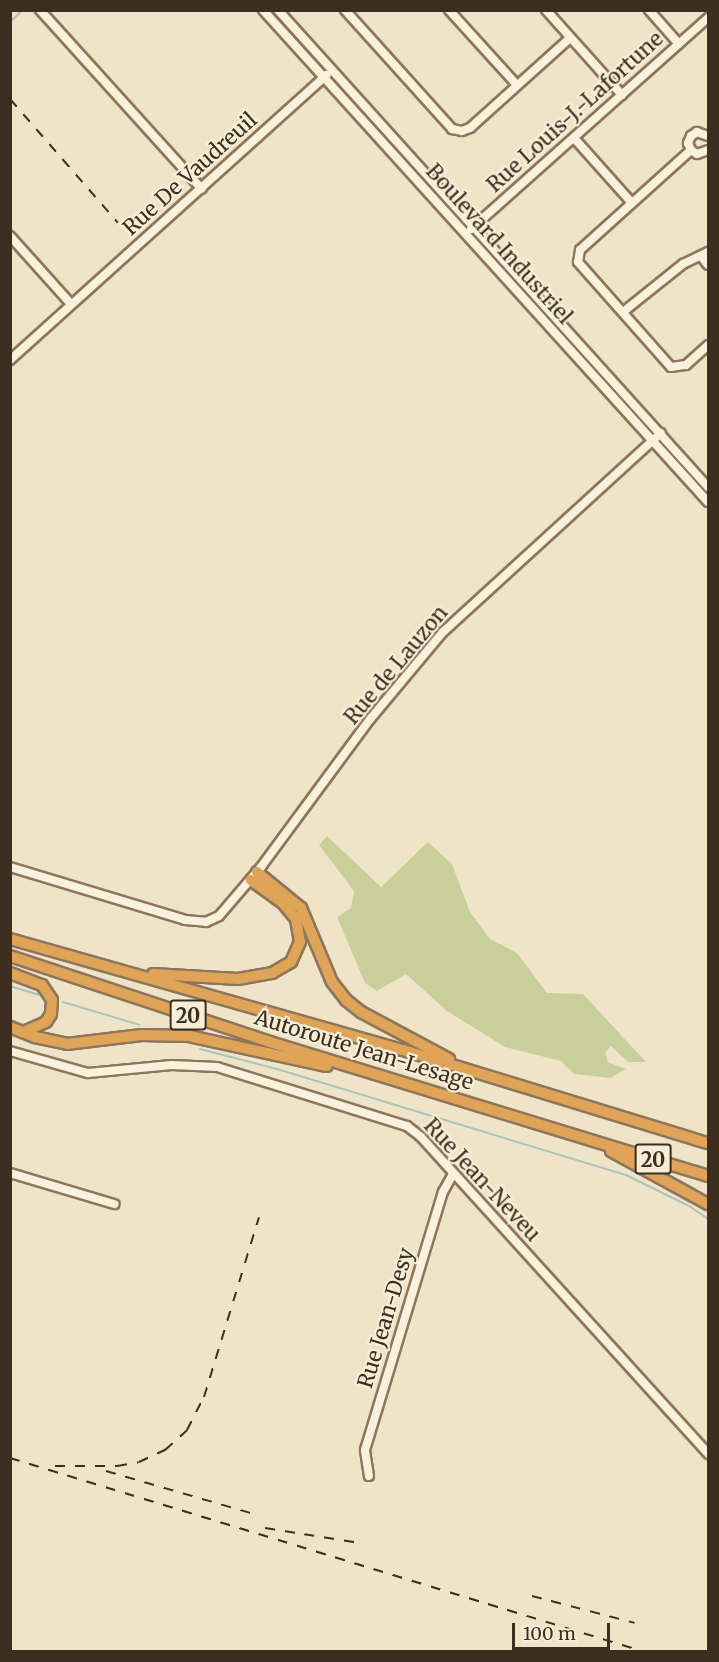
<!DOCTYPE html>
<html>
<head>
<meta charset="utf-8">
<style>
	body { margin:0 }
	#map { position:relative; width:719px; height:1662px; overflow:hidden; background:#f0e4c8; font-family:Merriweather,serif }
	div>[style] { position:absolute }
	.green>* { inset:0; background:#c9cf9b }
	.stream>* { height:2px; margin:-1px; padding:0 1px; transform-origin:1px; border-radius:1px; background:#a9c4bc }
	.roads { filter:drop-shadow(2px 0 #8d765c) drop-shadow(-2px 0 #8d765c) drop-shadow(0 2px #8d765c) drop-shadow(0 -2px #8d765c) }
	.minor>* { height:8px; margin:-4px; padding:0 4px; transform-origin:4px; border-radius:4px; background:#faf1dc }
	.highway>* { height:10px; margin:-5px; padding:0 5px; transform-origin:5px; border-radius:5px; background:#e0a458 }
	.rail>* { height:2px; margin-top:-1px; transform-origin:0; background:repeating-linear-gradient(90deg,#3d2e20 0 10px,transparent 0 20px) }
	span { translate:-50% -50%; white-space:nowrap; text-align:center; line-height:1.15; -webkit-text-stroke:4.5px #f7eed8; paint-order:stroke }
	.shield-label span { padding:2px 4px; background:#f7eed8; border:2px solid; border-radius:4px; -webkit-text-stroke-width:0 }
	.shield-label { font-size:20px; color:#3d2e20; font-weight:700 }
	.street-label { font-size:21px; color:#3d2e20 }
	.frame { position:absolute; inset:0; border:12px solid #3d2e20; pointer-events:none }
	.scale { position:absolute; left:512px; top:1623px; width:98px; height:27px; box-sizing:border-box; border:3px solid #3d2e20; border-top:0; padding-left:8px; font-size:18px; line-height:21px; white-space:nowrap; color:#3d2e20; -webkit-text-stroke:4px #f7eed8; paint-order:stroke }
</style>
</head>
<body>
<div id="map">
	<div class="green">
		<div style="clip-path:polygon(327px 836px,381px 887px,428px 842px,452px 864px,470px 912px,490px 939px,517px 953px,547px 993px,583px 994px,646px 1062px,628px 1062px,611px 1046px,605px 1053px,608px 1062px,626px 1069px,610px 1078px,574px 1074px,561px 1061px,505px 1047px,447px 1011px,406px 974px,377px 991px,365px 983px,337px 917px,351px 908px,354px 891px,319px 845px)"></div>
	</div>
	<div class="stream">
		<div style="left:10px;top:22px;width:18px;rotate:-43deg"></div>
		<div style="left:10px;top:986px;width:30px;rotate:17deg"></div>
		<div style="left:63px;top:1002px;width:80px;rotate:16.6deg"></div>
		<div style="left:200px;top:1049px;width:80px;rotate:14.6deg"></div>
		<div style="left:277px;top:1069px;width:365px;rotate:16.9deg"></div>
		<div style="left:626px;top:1175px;width:70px;rotate:26.2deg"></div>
		<div style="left:689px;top:1206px;width:23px;rotate:34deg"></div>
	</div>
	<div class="roads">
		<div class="minor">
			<div style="left:40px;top:10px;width:241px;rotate:47.9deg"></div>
			<div style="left:263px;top:10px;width:663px;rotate:47.87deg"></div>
			<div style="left:278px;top:10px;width:642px;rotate:47.97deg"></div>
			<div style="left:345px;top:10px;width:160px;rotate:48deg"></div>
			<div style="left:452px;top:129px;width:10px;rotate:11deg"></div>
			<div style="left:462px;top:131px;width:9px;rotate:-21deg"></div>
			<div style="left:470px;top:128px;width:135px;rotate:-42deg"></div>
			<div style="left:449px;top:10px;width:100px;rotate:47.8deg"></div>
			<div style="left:546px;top:10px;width:114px;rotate:48.2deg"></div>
			<div style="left:649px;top:10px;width:45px;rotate:48.6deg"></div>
			<div style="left:708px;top:136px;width:12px;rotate:-160deg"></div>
			<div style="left:697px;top:132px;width:7px;rotate:146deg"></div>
			<div style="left:691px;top:136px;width:8px;rotate:113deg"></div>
			<div style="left:688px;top:143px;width:8px;rotate:67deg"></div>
			<div style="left:691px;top:150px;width:7px;rotate:34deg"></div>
			<div style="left:697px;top:154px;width:12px;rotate:-20deg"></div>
			<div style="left:574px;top:138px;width:87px;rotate:48.3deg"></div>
			<div style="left:691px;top:150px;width:149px;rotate:138deg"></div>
			<div style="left:580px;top:250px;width:12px;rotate:99deg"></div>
			<div style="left:578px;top:262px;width:140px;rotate:48.5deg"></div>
			<div style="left:671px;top:367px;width:15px;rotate:-8deg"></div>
			<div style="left:686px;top:365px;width:30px;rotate:-42deg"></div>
			<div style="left:471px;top:229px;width:317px;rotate:-41.7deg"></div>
			<div style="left:10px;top:236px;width:91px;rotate:48.1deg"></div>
			<div style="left:701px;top:256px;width:11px;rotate:52deg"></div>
			<div style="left:623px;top:312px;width:77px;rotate:-38.7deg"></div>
			<div style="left:683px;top:264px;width:28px;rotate:-26deg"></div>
			<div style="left:10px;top:360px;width:426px;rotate:-42deg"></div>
			<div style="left:10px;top:867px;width:183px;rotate:16.8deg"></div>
			<div style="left:185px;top:920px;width:21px;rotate:5deg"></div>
			<div style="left:206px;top:922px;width:14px;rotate:-25deg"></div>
			<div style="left:219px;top:916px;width:65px;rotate:-49.4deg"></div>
			<div style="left:261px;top:867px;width:185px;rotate:-53.6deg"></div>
			<div style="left:371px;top:718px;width:112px;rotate:-50.1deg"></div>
			<div style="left:443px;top:632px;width:295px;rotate:-42.4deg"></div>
			<div style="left:10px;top:1051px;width:81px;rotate:15.8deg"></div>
			<div style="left:88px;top:1073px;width:84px;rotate:-5.4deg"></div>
			<div style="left:172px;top:1065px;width:45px;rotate:2.5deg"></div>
			<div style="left:217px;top:1067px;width:199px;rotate:17.3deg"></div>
			<div style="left:407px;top:1126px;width:18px;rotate:38deg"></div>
			<div style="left:421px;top:1137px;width:428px;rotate:47.8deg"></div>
			<div style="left:10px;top:1173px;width:109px;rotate:16.6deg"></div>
			<div style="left:369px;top:1476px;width:26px;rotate:-99deg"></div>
			<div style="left:365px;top:1450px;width:270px;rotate:-73.2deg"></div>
			<div style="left:443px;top:1192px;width:21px;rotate:-61deg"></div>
		</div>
		<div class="highway">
			<div style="left:257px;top:872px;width:57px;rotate:39.3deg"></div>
			<div style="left:301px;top:908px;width:80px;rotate:67.3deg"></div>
			<div style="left:332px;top:982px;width:23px;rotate:52deg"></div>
			<div style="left:346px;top:1000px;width:19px;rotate:39deg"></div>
			<div style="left:361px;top:1012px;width:100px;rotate:28.1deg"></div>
			<div style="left:10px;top:939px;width:408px;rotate:15.8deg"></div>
			<div style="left:403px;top:1050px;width:319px;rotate:17deg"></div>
			<div style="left:10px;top:956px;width:274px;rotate:18.3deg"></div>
			<div style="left:270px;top:1042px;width:458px;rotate:17deg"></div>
			<div style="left:10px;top:973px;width:34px;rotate:21deg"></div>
			<div style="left:42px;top:985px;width:18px;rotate:56deg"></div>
			<div style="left:52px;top:1000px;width:14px;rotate:94deg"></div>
			<div style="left:51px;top:1014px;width:9px;rotate:122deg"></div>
			<div style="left:46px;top:1022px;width:24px;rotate:156deg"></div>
			<div style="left:153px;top:974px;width:85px;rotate:3.4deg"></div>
			<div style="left:238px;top:979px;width:35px;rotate:-10deg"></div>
			<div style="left:272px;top:973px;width:22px;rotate:-30deg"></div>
			<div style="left:291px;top:962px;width:22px;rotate:-66deg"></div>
			<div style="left:300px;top:942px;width:23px;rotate:-100deg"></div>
			<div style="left:296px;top:919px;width:19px;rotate:-129deg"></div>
			<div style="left:284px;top:904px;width:41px;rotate:-144deg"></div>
			<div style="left:10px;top:1027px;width:27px;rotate:22deg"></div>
			<div style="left:35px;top:1037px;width:33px;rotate:12deg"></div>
			<div style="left:67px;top:1044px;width:75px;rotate:-6.9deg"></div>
			<div style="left:141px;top:1035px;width:48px;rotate:1.2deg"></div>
			<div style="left:189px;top:1036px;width:141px;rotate:12.3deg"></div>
			<div style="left:611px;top:1151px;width:111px;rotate:28.7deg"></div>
		</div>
	</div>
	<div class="rail">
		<div style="left:10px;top:99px;width:164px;rotate:48.9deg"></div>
		<div style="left:10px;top:1458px;width:664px;rotate:16.99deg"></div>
		<div style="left:55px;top:1466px;width:62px"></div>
		<div style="left:117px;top:1466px;width:22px;rotate:-10deg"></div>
		<div style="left:139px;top:1462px;width:29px;rotate:-25deg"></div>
		<div style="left:165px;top:1450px;width:30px;rotate:-42deg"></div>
		<div style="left:187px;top:1430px;width:37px;rotate:-63deg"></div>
		<div style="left:204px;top:1397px;width:188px;rotate:-73deg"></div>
		<div style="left:106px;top:1471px;width:151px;rotate:16.2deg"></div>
		<div style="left:265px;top:1528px;width:96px;rotate:9deg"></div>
		<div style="left:532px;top:1596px;width:106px;rotate:14.7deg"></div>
	</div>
	<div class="shield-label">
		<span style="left:188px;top:1015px">20</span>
		<span style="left:653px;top:1159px">20</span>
	</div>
	<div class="street-label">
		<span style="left:575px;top:112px;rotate:-42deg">Rue Louis-J.-Lafortune</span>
		<span style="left:190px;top:174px;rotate:-42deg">Rue De Vaudreuil</span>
		<span style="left:499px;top:244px;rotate:48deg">Boulevard Industriel</span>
		<span style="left:396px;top:665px;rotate:-50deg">Rue de Lauzon</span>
		<span style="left:364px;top:1050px;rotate:17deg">Autoroute Jean-Lesage</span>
		<span style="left:482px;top:1180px;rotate:47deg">Rue Jean-Neveu</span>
		<span style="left:386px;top:1318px;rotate:-73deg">Rue Jean-Desy</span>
	</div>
	<div class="frame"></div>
	<div class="scale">100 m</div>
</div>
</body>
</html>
